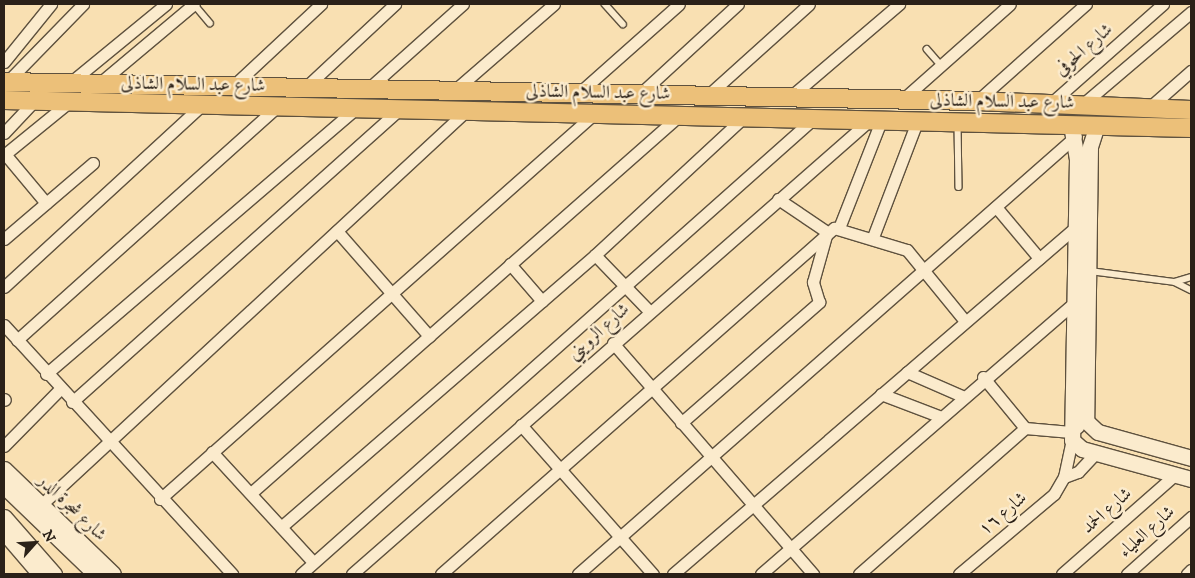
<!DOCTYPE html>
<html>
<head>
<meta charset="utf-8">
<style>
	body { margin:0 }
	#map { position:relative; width:1195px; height:578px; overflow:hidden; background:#f9e0b2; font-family:"IM FELL DW Pica",Amiri,serif }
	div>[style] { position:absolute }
	.roads { filter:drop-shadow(1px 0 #5e513e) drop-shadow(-1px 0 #5e513e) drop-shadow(0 1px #5e513e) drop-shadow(0 -1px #5e513e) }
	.lane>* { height:5.5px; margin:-2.75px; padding:0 2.75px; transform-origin:2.75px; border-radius:2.75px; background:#fbebcd }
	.street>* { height:11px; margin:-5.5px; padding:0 5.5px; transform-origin:5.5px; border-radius:5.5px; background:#fbebcd }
	.secondary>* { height:15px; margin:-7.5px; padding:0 7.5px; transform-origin:7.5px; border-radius:7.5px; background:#fbebcd }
	.primary>* { height:18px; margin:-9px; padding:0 9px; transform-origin:9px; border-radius:9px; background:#ecc079 }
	span { translate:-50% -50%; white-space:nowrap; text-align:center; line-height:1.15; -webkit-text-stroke:5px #fbebcd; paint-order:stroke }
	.street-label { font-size:18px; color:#2b2118 }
	.frame { position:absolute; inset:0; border:5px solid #2b2118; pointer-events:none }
	.north { position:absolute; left:10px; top:518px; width:50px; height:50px; -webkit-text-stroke:4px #fbebcd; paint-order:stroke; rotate:64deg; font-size:14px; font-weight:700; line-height:20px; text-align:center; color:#2b2118 }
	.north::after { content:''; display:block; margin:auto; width:18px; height:22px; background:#2b2118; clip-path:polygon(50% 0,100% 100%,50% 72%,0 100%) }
</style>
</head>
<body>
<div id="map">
	<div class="roads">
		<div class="lane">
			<div style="left:194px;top:4px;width:25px;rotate:50deg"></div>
			<div style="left:605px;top:4px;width:27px;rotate:48deg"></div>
			<div style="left:927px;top:49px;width:21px;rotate:49deg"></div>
			<div style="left:958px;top:124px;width:63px;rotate:89.1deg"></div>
			<div style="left:1090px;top:271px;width:86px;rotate:7.4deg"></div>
			<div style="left:1175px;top:282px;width:18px;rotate:27deg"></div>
			<div style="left:1175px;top:282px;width:17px;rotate:-17deg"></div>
		</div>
		<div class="street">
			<div style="left:4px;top:62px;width:75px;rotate:-51deg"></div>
			<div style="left:7px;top:82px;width:109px;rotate:-45.7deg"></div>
			<div style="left:71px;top:82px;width:123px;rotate:-39.4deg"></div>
			<div style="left:101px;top:82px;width:121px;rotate:-40deg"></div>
			<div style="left:232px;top:87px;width:122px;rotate:-43deg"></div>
			<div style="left:306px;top:87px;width:122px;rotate:-43deg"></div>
			<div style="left:369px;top:88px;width:126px;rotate:-41.8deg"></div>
			<div style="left:455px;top:90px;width:131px;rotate:-41deg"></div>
			<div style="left:580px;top:92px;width:132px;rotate:-41.6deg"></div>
			<div style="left:640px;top:94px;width:133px;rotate:-42.6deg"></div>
			<div style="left:707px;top:96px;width:137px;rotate:-42deg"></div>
			<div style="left:789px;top:98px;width:145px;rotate:-40.5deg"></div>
			<div style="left:902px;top:100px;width:144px;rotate:-41.6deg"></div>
			<div style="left:977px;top:101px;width:146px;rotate:-41.7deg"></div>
			<div style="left:1050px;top:104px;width:151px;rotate:-41.5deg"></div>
			<div style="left:1083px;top:104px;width:142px;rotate:-40.4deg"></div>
			<div style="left:1150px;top:107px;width:55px;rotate:-41.3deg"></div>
			<div style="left:4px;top:133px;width:44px;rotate:-46.8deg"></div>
			<div style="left:5px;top:154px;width:64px;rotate:50.1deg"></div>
			<div style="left:4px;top:155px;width:84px;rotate:-39.2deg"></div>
			<div style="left:996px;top:207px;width:67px;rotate:49.9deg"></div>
			<div style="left:839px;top:228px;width:118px;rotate:-68.6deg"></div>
			<div style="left:337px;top:231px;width:140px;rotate:48.8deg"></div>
			<div style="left:873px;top:237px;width:126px;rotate:-69.1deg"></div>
			<div style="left:4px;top:239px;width:117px;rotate:-40.5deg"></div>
			<div style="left:595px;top:255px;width:78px;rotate:46deg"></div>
			<div style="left:510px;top:264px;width:49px;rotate:49.1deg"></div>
			<div style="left:4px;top:287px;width:270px;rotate:-42.6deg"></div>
			<div style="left:4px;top:325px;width:338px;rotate:47.5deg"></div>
			<div style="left:17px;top:340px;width:351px;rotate:-41.9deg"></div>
			<div style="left:613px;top:343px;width:306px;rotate:49.1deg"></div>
			<div style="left:907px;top:372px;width:60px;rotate:23.6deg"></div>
			<div style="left:46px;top:374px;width:408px;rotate:-40.6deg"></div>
			<div style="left:983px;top:377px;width:66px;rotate:50.5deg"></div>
			<div style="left:1025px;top:428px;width:46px;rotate:5deg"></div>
			<div style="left:1071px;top:432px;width:9px;rotate:-36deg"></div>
			<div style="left:881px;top:394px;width:62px;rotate:20.8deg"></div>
			<div style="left:4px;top:399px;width:1px;rotate:45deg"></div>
			<div style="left:72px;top:402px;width:438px;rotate:-41.8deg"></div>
			<div style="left:681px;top:423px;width:184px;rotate:-41.2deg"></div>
			<div style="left:819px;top:302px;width:21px;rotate:-107deg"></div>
			<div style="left:813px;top:282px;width:52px;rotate:-74.4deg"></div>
			<div style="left:827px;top:232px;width:59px;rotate:-146deg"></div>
			<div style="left:521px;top:425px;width:199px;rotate:48.5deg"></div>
			<div style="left:4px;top:446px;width:78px;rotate:-45.5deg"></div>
			<div style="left:212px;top:452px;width:149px;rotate:47.4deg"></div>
			<div style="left:1064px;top:477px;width:15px;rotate:-20deg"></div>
			<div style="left:1078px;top:472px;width:26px;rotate:-47deg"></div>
			<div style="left:251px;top:493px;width:573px;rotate:-41.39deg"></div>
			<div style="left:160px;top:499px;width:582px;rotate:-41.58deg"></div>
			<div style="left:42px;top:504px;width:580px;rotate:-42.83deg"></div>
			<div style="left:281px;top:527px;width:415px;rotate:-40.9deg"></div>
			<div style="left:595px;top:255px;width:203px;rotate:-42.8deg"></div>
			<div style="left:301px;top:574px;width:686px;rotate:-41.63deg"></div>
			<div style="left:352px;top:574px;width:690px;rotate:-41.24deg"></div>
			<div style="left:441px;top:574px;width:524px;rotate:-41.36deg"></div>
			<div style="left:834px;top:228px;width:76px;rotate:16.8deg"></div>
			<div style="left:907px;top:250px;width:92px;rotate:50.8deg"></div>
			<div style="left:578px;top:574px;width:663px;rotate:-41.33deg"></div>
			<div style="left:673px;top:574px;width:533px;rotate:-40.74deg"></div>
			<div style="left:761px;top:574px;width:418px;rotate:-40.9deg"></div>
			<div style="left:859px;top:574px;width:221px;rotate:-41.3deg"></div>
			<div style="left:959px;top:574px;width:124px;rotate:-40.1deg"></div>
			<div style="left:1054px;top:494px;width:20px;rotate:-60deg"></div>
			<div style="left:1064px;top:477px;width:38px;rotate:-78deg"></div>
			<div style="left:1062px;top:574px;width:152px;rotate:-41.3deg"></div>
			<div style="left:1127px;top:574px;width:86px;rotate:-41.7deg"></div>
			<div style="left:1187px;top:574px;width:6px;rotate:-45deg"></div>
		</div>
		<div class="secondary">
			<div style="left:1071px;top:125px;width:34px;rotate:80deg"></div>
			<div style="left:1077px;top:158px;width:282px;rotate:91deg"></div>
			<div style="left:1072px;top:440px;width:13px;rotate:42deg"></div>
			<div style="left:1082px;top:449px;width:113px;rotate:15.4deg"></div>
			<div style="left:1097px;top:125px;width:23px;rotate:108deg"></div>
			<div style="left:1090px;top:147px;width:274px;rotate:90.8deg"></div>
			<div style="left:1086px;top:421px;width:16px;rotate:43deg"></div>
			<div style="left:1098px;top:432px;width:97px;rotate:15.6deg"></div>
			<div style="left:4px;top:469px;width:151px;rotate:43.9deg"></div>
			<div style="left:4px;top:486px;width:127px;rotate:44deg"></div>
			<div style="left:4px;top:517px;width:76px;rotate:48.7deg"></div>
			<div style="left:4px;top:532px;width:55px;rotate:49.4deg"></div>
		</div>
		<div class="primary">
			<div style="left:4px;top:82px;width:973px;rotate:1.12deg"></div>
			<div style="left:977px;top:101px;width:214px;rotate:2.4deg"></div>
			<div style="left:4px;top:100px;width:1187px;rotate:1.35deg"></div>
		</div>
	</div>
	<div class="street-label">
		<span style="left:1084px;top:50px;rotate:-41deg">شارع الحوفي</span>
		<span style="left:193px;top:85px;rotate:1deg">شارع عبد السلام الشاذلى</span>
		<span style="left:598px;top:93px;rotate:1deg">شارع عبد السلام الشاذلى</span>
		<span style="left:1002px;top:102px;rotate:1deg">شارع عبد السلام الشاذلى</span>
		<span style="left:599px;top:332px;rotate:-42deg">شارع الرويني</span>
		<span style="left:72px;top:508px;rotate:44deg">شارع شجرة الدر</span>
		<span style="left:1107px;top:511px;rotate:-41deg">شارع الحمد</span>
		<span style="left:1003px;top:514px;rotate:-40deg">شارع ١٦</span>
		<span style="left:1147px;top:532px;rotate:-42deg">شارع العلياء</span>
	</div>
	<div class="frame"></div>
	<div class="north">N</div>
</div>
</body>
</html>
